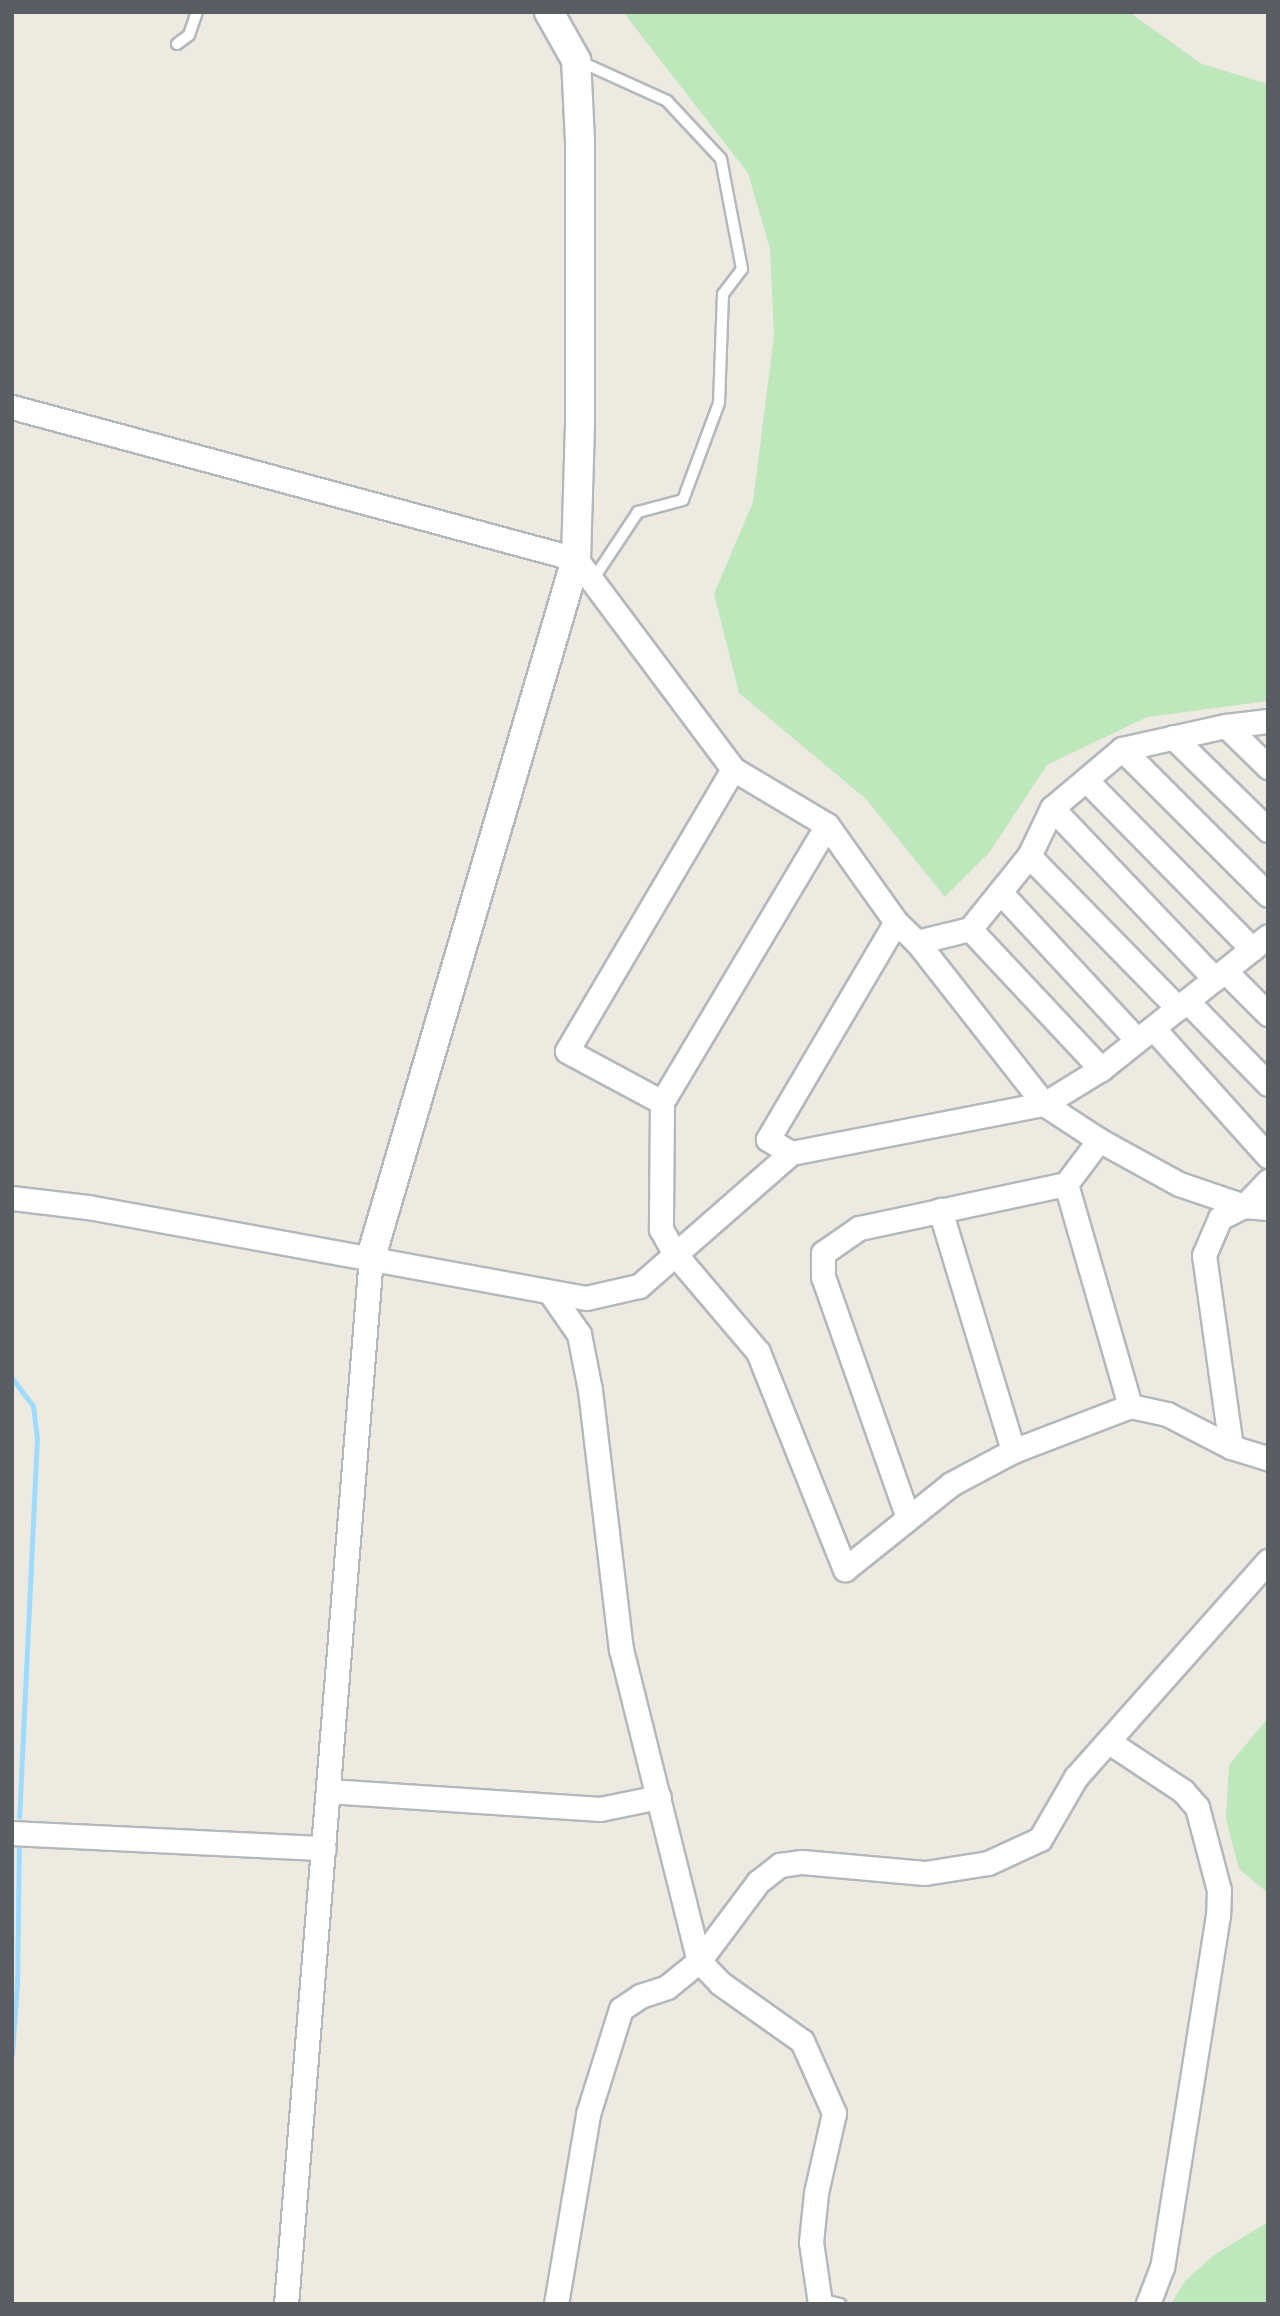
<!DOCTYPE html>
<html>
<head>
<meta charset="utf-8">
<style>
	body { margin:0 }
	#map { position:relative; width:1280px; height:2316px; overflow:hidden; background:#edeae1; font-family:Jost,sans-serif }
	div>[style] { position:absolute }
	.green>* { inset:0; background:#bee7bc }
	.stream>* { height:5px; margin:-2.5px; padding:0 2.5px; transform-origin:2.5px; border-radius:2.5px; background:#9fdbff }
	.roads { filter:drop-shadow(2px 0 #b4b8bc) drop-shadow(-2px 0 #b4b8bc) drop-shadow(0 2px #b4b8bc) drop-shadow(0 -2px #b4b8bc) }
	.service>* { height:10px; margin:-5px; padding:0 5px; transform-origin:5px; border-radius:5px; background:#fff }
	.minor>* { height:23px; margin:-11.5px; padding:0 11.5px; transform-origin:11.5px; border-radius:11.5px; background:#fff }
	.tertiary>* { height:28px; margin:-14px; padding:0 14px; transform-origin:14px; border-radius:14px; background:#fff }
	span { translate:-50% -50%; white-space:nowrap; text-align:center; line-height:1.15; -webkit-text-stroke:7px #fff; paint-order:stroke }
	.frame { position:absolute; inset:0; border:14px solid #5a5e63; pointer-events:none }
</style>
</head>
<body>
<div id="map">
	<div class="green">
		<div style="clip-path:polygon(623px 12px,1129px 12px,1202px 64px,1268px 84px,1268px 701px,1147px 717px,1047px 765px,989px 853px,945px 897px,866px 799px,739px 693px,714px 594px,753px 502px,774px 336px,770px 249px,748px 173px)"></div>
		<div style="clip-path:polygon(1268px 1718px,1268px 1893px,1239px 1869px,1226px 1819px,1229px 1765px)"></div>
		<div style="clip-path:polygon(1268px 2222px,1268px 2304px,1171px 2304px,1185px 2281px,1214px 2255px)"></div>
	</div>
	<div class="stream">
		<div style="left:12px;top:1378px;width:35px;rotate:53deg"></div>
		<div style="left:33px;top:1406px;width:32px;rotate:83deg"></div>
		<div style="left:37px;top:1438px;width:379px;rotate:92.7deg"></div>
		<div style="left:12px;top:2054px;width:70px;rotate:-85.9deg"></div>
		<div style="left:17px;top:1984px;width:146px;rotate:-89.2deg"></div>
	</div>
	<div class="roads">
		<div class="service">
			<div style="left:177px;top:44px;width:15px;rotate:-37deg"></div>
			<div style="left:189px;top:35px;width:24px;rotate:-71deg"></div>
			<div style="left:579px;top:61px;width:97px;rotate:24.4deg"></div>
			<div style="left:667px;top:101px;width:79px;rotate:47deg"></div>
			<div style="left:721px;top:159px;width:112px;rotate:79.2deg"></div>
			<div style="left:742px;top:269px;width:31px;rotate:127deg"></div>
			<div style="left:723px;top:294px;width:109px;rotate:92.1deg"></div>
			<div style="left:719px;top:403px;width:103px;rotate:110.4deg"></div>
			<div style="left:683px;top:500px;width:47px;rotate:165.1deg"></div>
			<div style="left:638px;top:512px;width:83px;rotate:123.7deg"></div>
			<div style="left:820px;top:2299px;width:21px;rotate:14deg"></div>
		</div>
		<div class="minor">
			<div style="left:12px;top:407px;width:584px;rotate:15.08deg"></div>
			<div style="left:576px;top:559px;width:262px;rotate:53.2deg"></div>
			<div style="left:733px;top:769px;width:109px;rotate:30.8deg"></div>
			<div style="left:827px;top:825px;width:119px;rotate:54.6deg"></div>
			<div style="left:896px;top:922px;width:29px;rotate:44deg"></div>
			<div style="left:917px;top:942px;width:206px;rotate:51.9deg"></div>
			<div style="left:1044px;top:1104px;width:66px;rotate:33.2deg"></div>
			<div style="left:1099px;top:1140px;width:91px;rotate:28.8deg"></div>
			<div style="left:1179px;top:1184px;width:69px;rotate:18.7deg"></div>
			<div style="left:1244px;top:1206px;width:24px;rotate:5deg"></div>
			<div style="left:1226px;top:726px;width:59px;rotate:44.3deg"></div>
			<div style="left:1173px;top:737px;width:133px;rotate:44.4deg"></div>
			<div style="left:1122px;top:749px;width:206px;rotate:45deg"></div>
			<div style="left:733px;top:769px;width:327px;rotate:120.5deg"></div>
			<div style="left:567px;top:1051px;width:108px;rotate:28.2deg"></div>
			<div style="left:662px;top:1102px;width:322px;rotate:-59.2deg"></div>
			<div style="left:1086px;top:780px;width:237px;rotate:45.5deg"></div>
			<div style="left:1052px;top:808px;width:236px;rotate:46.4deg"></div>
			<div style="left:1029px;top:856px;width:213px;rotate:45.6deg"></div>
			<div style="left:1001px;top:893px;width:200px;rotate:47.2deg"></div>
			<div style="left:970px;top:929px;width:192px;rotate:46.9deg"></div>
			<div style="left:917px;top:942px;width:55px;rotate:-13.8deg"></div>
			<div style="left:970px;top:929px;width:94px;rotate:-51.1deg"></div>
			<div style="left:1029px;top:856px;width:53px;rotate:-64.4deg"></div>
			<div style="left:1052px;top:808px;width:92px;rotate:-40.1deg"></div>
			<div style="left:1122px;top:749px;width:107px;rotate:-12.5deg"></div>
			<div style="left:1226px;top:726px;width:42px;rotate:-6.8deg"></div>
			<div style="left:1225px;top:971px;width:61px;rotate:45deg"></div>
			<div style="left:1187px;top:1001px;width:116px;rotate:45.7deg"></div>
			<div style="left:1153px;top:1028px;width:172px;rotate:48.1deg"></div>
			<div style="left:662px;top:1102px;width:127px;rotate:90.5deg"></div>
			<div style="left:661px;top:1229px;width:29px;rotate:61deg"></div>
			<div style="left:675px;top:1254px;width:128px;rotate:49.7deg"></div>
			<div style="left:758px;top:1352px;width:234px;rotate:68.2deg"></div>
			<div style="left:845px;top:1569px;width:136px;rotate:-38.7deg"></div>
			<div style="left:951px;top:1484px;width:70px;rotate:-28deg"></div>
			<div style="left:1013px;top:1451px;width:125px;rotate:-21deg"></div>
			<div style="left:1130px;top:1406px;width:38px;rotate:12deg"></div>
			<div style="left:1167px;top:1414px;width:72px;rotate:27.3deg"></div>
			<div style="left:1231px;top:1447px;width:39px;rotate:17deg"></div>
			<div style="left:791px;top:1153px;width:27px;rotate:-149deg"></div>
			<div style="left:768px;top:1139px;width:252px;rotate:-59.5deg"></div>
			<div style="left:1066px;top:1184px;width:231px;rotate:73.9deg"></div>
			<div style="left:12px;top:1198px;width:77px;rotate:6.8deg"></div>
			<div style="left:88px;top:1207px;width:506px;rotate:10.36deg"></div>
			<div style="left:586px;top:1298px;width:54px;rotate:-12.8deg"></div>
			<div style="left:639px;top:1286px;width:202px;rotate:-41.2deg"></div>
			<div style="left:791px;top:1153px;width:258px;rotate:-11deg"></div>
			<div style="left:1044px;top:1104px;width:67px;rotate:-31.6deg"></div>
			<div style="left:1101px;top:1069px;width:213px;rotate:-38.5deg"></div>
			<div style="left:940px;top:1210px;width:252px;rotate:73.1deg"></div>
			<div style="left:551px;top:1294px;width:49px;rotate:55deg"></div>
			<div style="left:579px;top:1334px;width:57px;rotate:78.9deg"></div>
			<div style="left:590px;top:1390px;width:261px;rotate:83.2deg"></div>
			<div style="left:621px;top:1649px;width:322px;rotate:76deg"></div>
			<div style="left:699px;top:1961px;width:30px;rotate:46deg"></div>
			<div style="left:720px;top:1983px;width:100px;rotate:35.3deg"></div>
			<div style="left:802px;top:2041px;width:79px;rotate:66deg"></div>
			<div style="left:834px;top:2113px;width:82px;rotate:102.7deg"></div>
			<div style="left:816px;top:2193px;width:49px;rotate:95.8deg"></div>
			<div style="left:811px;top:2242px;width:63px;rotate:81.7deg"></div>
			<div style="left:1231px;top:1447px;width:194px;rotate:-98deg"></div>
			<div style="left:1204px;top:1255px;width:40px;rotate:-66.6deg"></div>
			<div style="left:1220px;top:1218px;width:27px;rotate:-27deg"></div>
			<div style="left:1244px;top:1206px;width:35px;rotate:-46deg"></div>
			<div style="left:908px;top:1518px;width:256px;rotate:-109.4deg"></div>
			<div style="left:823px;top:1277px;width:24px;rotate:-90deg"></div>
			<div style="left:823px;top:1253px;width:44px;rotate:-34.8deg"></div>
			<div style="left:859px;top:1228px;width:212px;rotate:-12deg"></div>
			<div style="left:1066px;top:1184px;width:55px;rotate:-53.1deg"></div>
			<div style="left:1109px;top:1742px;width:89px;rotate:33.5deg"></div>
			<div style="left:1183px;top:1791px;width:21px;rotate:49deg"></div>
			<div style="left:1197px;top:1807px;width:86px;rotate:75.2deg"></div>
			<div style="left:1219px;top:1890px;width:25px;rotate:92deg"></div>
			<div style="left:1218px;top:1915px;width:356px;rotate:99deg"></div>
			<div style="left:1162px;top:2267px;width:40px;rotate:111deg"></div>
			<div style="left:328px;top:1791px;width:273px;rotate:3.8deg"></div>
			<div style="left:600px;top:1809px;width:60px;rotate:-11.5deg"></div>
			<div style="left:12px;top:1833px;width:312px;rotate:2.8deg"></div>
			<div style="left:286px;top:2304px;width:1050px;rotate:-85.36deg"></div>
			<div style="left:556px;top:2304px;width:193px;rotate:-80.4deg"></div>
			<div style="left:588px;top:2114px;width:110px;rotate:-72.6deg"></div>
			<div style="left:621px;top:2009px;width:23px;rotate:-34deg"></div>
			<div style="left:640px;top:1996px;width:28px;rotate:-18deg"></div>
			<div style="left:667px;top:1987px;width:41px;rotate:-39.1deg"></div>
			<div style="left:699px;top:1961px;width:99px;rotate:-53.2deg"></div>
			<div style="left:758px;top:1882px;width:28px;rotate:-38deg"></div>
			<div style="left:780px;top:1865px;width:22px;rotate:-8deg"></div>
			<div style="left:802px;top:1862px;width:123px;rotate:5.1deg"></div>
			<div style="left:925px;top:1873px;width:64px;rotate:-9deg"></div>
			<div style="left:988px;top:1863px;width:57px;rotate:-24.8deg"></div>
			<div style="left:1040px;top:1839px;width:72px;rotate:-59.9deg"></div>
			<div style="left:1076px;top:1777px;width:289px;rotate:-48.4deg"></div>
		</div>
		<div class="tertiary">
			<div style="left:371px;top:1257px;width:727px;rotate:-73.63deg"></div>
			<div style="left:576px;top:559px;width:136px;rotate:-88.3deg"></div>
			<div style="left:580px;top:423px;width:282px;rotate:-90deg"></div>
			<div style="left:580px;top:141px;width:81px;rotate:-92.8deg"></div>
			<div style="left:576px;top:60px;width:55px;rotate:-119.4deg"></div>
		</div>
	</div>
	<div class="frame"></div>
</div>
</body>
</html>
